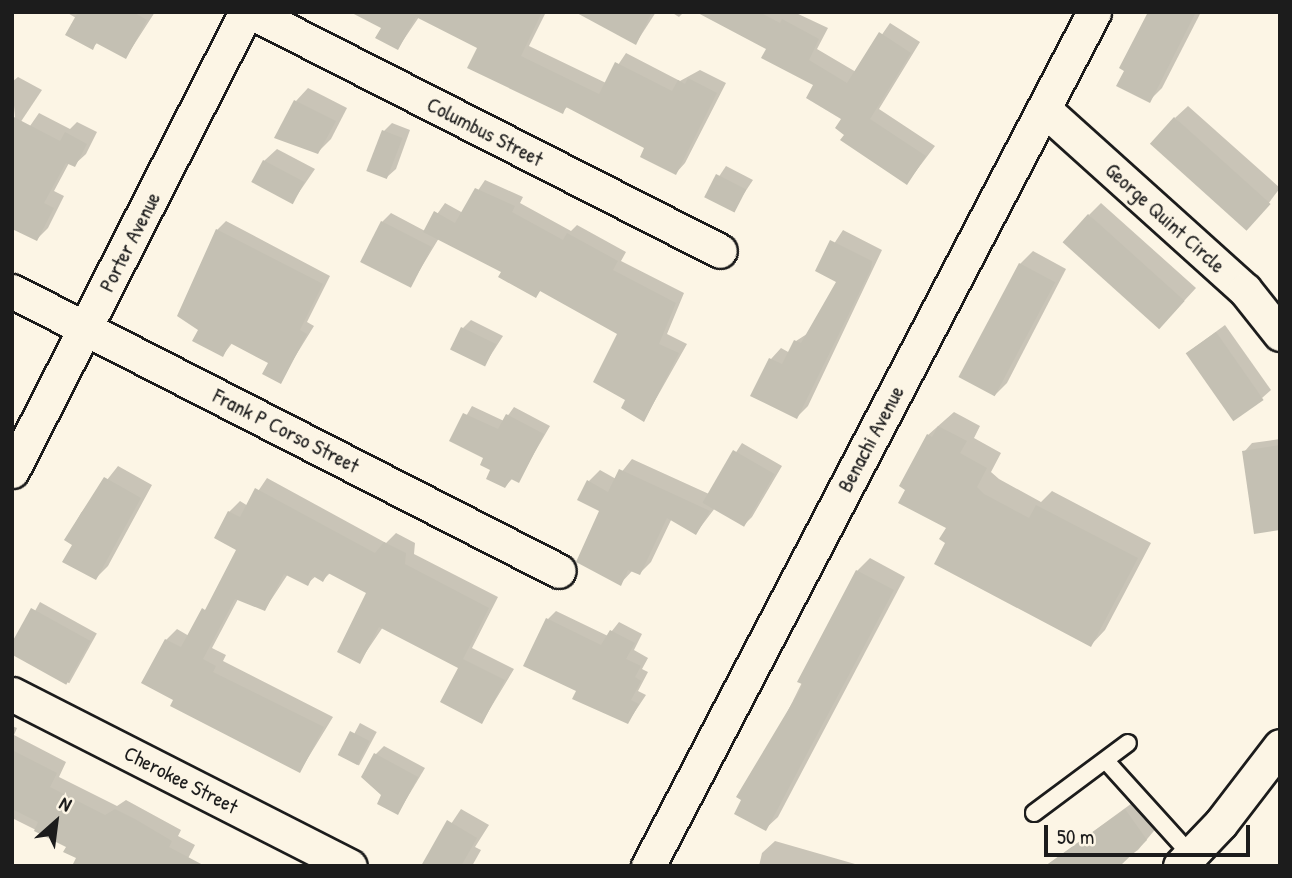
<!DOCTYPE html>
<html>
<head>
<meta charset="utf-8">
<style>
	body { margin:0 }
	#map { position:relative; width:1292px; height:878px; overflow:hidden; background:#fcf5e5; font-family:"Patrick Hand",sans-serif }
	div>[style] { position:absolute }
	.shadow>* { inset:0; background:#0003; transform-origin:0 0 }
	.building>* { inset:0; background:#c4c0b3; transform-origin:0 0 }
	.roads { filter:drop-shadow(2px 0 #1c1c1c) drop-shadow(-2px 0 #1c1c1c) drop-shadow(0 2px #1c1c1c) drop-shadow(0 -2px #1c1c1c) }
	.service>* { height:16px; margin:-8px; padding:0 8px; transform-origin:8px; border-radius:8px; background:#fcf5e5 }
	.minor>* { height:33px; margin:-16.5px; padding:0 16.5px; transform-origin:16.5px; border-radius:16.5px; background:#fcf5e5 }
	span { translate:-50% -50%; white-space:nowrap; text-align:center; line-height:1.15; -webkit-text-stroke:5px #fcf5e5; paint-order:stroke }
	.street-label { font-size:21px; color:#1c1c1c }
	.frame { position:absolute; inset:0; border:14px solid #1c1c1c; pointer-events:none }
	.north { position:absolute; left:21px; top:787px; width:70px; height:70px; -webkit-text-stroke:5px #fcf5e5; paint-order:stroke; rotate:28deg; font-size:19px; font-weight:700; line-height:28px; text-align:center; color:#1c1c1c }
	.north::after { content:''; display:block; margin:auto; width:24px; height:32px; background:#1c1c1c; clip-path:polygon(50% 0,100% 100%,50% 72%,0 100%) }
	.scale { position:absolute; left:1044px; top:825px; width:206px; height:32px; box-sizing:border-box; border:4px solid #1c1c1c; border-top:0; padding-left:9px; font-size:21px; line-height:24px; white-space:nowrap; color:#1c1c1c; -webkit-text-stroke:5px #fcf5e5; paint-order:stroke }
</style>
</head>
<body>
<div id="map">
	<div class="shadow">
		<div style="clip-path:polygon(66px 12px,155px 12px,126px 57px,98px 42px,92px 48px,76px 18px)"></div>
		<div style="clip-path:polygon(354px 12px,546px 12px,529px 46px,606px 83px,626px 53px,680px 81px,700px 70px,726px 83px,685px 163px,676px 173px,647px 147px,568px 106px,562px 112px,479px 47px,419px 17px,398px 48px,383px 27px)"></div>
		<div style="clip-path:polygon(606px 12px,656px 12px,636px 43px)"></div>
		<div style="clip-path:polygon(671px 12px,684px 12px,679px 17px)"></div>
		<div style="clip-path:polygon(700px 12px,794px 12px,828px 28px,817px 49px,856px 72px,890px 23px,920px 42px,879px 109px,935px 146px,907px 183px,816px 84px,769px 48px)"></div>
		<div style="clip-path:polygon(1151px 12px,1201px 12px,1162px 88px,1149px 101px)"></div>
		<div style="clip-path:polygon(18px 77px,42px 90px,16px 129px,12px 82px)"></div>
		<div style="clip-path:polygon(308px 88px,347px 108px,331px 139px,318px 152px,296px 101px)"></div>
		<div style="clip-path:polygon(1188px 106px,1280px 188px,1259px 216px,1175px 118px)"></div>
		<div style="clip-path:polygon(39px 113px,70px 129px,77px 122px,97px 132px,86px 154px,74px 165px,69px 163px,54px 191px,64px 196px,48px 228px,37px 239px,12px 152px)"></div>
		<div style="clip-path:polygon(392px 123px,410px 130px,396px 169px,387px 177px,384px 131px)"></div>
		<div style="clip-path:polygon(277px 149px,315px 169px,293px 201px,264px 161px)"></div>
		<div style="clip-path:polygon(726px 166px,753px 180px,733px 210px,706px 196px)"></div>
		<div style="clip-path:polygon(485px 180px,523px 197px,520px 203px,571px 231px,577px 225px,626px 252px,621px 261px,684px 293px,667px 334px,687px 344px,644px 420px,628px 400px,619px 333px,541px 290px,536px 295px,503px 271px,439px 238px,412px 283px,382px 222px,391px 213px,425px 231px,445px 203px,463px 213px)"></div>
		<div style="clip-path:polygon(1101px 203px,1196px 288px,1172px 314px,1089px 215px)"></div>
		<div style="clip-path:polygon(226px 221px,330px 276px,307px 322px,314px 326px,280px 381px,270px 362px,233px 342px,223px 355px,200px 329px,179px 316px,217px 230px)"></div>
		<div style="clip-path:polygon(843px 230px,882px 250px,808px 406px,797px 417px,771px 359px,781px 348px,790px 353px,796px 341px,810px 332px,839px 282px,817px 270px)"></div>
		<div style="clip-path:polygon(1033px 251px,1066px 269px,1007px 383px,994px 396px,1020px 264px)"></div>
		<div style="clip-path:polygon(471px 320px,503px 336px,485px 364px,463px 328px)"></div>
		<div style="clip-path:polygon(1225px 325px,1271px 390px,1262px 398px,1187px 353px)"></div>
		<div style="clip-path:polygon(472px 406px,504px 421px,514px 407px,550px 426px,518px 481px,513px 478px,505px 486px,485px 457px,452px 440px)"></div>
		<div style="clip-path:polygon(954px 412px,980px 426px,974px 438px,1001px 453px,991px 472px,999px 479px,1041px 502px,1052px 491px,1151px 543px,1105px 630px,1091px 645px,948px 542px,948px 527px,901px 486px,928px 435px)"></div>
		<div style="clip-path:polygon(1280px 439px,1280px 529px,1244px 452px,1252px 443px)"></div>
		<div style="clip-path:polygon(742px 443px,782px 466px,752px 517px,744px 525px,715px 508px,696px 533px,672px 518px,651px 562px,640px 573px,633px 570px,620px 584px,602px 510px,589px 481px,600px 470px,616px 479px,632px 459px,709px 494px)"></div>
		<div style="clip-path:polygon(118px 466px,152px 485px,108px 566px,96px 578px,74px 544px,66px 540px,81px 513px)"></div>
		<div style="clip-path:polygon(267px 478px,386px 543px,396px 533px,415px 543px,414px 554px,498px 597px,472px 648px,514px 669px,482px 722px,461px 667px,383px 627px,360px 661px,369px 592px,331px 572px,323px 580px,316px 576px,307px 584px,288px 574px,265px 609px,238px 599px,212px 648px,226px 655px,223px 661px,333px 717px,300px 771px,175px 700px,166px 640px,177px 629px,189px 636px,212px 600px,238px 549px,229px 512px,240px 501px,248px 506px)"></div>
		<div style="clip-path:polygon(870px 558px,905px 577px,778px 817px,765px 829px,744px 800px,857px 571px)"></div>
		<div style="left:40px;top:602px;width:65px;height:57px;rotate:29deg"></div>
		<div style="clip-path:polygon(556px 611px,608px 636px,619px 622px,642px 634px,634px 650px,648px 658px,642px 669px,648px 672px,638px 691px,646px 695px,628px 722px,575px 698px,579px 690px,548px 619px)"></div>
		<div style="left:360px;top:723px;width:19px;height:38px;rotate:28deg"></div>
		<div style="clip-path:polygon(12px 726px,17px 728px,14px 735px,66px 762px,59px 777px,117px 806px,126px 800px,181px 830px,178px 836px,195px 845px,184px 866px,78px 858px,68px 846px,12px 818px)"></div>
		<div style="clip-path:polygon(384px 746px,425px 768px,398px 813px,383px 794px,375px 755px)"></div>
		<div style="clip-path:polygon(1139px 798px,1158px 826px,1138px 850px,1115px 866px,1046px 866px)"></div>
		<div style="clip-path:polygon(461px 809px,489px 825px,475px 847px,481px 850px,472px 866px,423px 866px)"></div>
		<div style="clip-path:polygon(775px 841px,862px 866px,759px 866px,762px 853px)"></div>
	</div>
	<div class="building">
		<div style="clip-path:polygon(78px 12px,133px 12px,147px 20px,126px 59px,96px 43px,93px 50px,65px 35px)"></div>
		<div style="clip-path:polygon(350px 12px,542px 12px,521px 56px,599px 94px,615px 62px,672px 91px,678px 80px,685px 84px,688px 78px,717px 93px,676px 175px,640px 157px,644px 148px,566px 107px,563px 114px,467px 68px,477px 48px,416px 17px,398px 50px,375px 38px,381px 28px)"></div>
		<div style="clip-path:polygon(575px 12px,652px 12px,636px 45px)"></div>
		<div style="clip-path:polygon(696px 12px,759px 12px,780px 23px,782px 19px,819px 39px,809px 60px,847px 83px,879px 32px,911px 53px,870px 119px,926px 156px,907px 185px,840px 140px,844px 135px,835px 128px,841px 119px,806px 98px,813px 85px,761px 58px,766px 49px)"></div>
		<div style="clip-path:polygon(1148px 12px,1196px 12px,1150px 103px,1116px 86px,1124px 71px,1119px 68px)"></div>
		<div style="clip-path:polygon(294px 100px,336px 121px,318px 154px,274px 138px)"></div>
		<div style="clip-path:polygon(12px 116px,60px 141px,65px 132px,87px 144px,75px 167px,66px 163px,44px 203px,54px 208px,37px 241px,12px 229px)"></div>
		<div style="left:1174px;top:117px;width:130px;height:36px;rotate:42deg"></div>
		<div style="left:382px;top:130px;width:22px;height:44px;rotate:21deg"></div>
		<div style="left:263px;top:160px;width:47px;height:25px;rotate:28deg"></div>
		<div style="left:716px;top:174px;width:34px;height:26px;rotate:27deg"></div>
		<div style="clip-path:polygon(475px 188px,515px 206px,512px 212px,563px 240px,567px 233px,618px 261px,613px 270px,676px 303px,659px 344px,679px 353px,644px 422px,621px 408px,625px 400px,593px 382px,617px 334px,540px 291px,536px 298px,498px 277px,501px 272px,423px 232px,434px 211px,455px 223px)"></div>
		<div style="left:1088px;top:214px;width:130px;height:38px;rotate:42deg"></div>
		<div style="left:381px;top:221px;width:57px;height:46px;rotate:27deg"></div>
		<div style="clip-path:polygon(216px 229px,323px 284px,300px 330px,307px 334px,281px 384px,262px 374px,268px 363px,230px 343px,223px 357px,192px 341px,198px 330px,177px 316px)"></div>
		<div style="clip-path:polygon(830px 240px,872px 261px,871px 269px,797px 419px,750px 396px,769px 358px,782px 364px,794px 340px,801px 343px,836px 282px,815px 271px)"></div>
		<div style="left:1019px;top:263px;width:41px;height:129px;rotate:28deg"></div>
		<div style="left:461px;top:327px;width:39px;height:25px;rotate:26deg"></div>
		<div style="left:1216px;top:332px;width:83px;height:37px;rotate:55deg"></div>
		<div style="clip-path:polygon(463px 413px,498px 429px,506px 414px,544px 434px,519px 483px,511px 479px,505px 488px,486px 479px,490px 470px,480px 465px,483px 458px,449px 441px)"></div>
		<div style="clip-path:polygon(938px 426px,967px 441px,960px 453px,987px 468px,977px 487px,984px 494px,1029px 518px,1036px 505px,1138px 558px,1091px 647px,934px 564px,945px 543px,939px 539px,946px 528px,898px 503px,905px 490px,899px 486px,927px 434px,932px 437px)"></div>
		<div style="clip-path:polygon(1280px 445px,1280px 530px,1254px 534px,1242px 451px)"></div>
		<div style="left:733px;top:450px;width:48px;height:61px;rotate:30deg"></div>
		<div style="clip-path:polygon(619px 469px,710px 511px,696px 535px,667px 518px,640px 575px,628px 570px,621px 586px,576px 562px,599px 511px,577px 500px,587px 480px,608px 492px)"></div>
		<div style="clip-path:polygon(104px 477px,141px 498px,96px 580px,62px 562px,72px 545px,64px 540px)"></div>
		<div style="clip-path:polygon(255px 488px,375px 553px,384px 542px,406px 553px,405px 564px,489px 608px,463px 659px,505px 680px,482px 724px,440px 702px,458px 668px,379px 627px,360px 664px,337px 652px,366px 593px,328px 573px,323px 582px,313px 576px,308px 586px,284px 574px,265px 611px,235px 599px,203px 659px,216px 666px,213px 672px,324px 727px,300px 773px,170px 706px,173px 700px,141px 683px,165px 639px,181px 647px,202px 608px,205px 610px,236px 550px,214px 538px,228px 511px,240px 517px)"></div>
		<div style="clip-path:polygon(856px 570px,894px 590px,766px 831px,734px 814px,741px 800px,736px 797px,800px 690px,802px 684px,797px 682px)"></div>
		<div style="left:31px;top:608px;width:68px;height:50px;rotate:29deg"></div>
		<div style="clip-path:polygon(546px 618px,601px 645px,610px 630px,635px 643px,626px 659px,641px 666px,635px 677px,641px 681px,631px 700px,639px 704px,628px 724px,572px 699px,576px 691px,523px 666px)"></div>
		<div style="left:350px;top:731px;width:22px;height:27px;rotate:27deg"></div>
		<div style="clip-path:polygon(12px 750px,57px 773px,50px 787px,105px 815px,115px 809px,135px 819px,172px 841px,169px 847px,205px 866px,72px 866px,76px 858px,63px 852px,66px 847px,34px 831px,38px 822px,12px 809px)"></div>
		<div style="clip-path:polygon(374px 753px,418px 777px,398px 815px,377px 804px,381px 795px,361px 777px)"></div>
		<div style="clip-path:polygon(1125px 809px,1147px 840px,1120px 866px,1045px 866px)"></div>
		<div style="clip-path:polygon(447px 820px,477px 838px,461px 866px,421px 866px)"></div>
	</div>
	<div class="roads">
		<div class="service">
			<div style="left:1107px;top:762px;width:127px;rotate:47.9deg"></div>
			<div style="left:1034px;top:813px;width:117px;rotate:-36.7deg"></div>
		</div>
		<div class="minor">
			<div style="left:251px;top:12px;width:526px;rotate:27deg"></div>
			<div style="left:1044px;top:109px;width:270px;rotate:42deg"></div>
			<div style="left:1245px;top:290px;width:56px;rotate:51.5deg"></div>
			<div style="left:12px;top:291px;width:614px;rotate:27.11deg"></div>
			<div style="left:12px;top:471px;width:515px;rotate:-62.99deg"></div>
			<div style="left:12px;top:694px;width:379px;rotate:27deg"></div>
			<div style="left:648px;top:866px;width:963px;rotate:-62.42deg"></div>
			<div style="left:1180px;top:866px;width:59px;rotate:-46.4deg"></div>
			<div style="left:1221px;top:823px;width:97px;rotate:-52.5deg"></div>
		</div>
	</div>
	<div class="street-label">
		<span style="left:485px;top:132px;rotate:27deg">Columbus Street</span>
		<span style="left:1165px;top:218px;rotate:42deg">George Quint Circle</span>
		<span style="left:130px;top:242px;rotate:-63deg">Porter Avenue</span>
		<span style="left:286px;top:431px;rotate:27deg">Frank P Corso Street</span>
		<span style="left:871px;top:439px;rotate:-62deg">Benachi Avenue</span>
		<span style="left:181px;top:780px;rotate:27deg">Cherokee Street</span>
	</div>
	<div class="frame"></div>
	<div class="north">N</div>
	<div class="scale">50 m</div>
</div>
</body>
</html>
